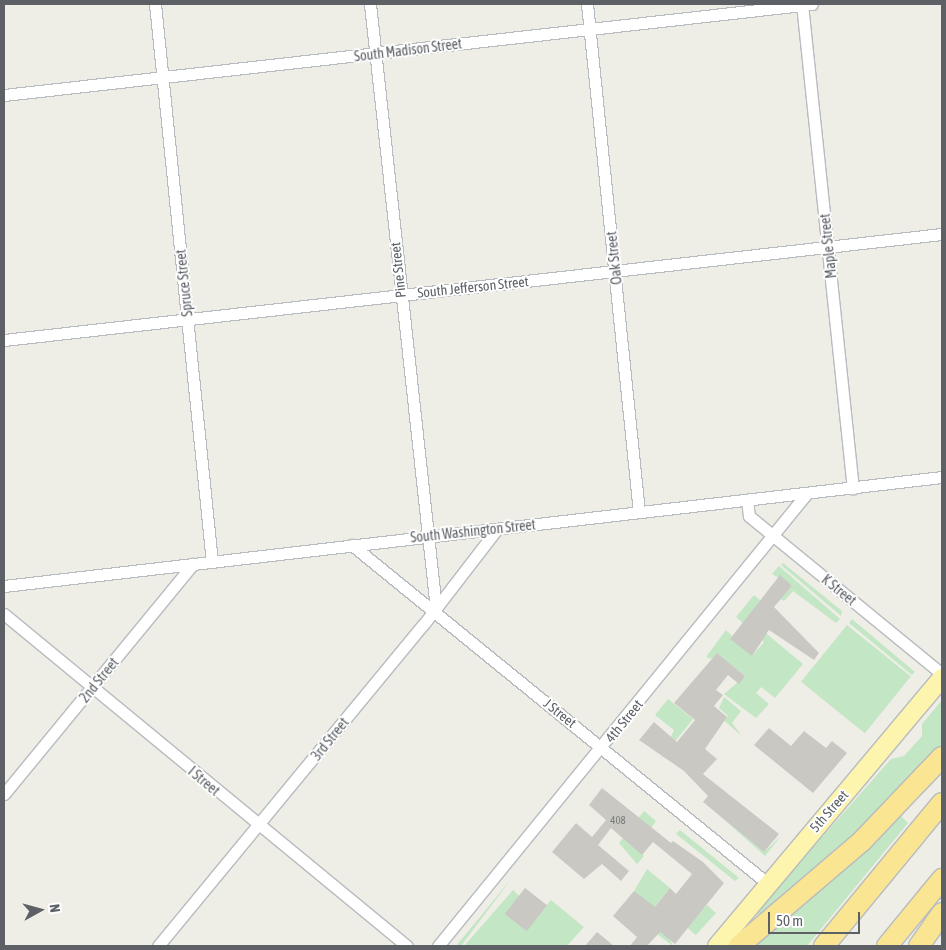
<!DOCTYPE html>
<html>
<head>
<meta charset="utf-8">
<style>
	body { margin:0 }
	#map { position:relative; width:946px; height:950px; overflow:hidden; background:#efeee6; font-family:"Asap Condensed",sans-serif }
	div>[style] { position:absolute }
	.green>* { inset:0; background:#c3e6c5; transform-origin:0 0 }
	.building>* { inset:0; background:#cac8c3; transform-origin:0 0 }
	.roads { filter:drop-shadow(1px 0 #b8bbbf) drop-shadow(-1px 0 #b8bbbf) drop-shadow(0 1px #b8bbbf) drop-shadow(0 -1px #b8bbbf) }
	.minor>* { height:11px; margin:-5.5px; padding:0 5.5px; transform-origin:5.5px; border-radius:5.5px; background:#fff }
	.primary>* { height:18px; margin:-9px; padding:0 9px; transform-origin:9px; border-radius:9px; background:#fdf4ad }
	.motorway>* { height:20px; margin:-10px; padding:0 10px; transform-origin:10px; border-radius:10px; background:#fae592 }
	span { translate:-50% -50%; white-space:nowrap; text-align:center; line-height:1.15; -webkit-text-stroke:4px #fff; paint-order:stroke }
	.number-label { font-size:11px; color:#787b7d }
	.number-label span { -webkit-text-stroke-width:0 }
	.street-label { font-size:14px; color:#5d6166 }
	.frame { position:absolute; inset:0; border:5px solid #5d6166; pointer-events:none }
	.north { position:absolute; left:15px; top:885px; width:50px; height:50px; -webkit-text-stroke:4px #fff; paint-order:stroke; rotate:83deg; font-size:14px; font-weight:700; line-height:20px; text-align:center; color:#5d6166 }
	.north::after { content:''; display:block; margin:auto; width:18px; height:22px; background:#5d6166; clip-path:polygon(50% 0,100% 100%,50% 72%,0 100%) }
	.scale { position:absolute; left:768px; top:912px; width:92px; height:22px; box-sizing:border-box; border:2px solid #5d6166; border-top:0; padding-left:6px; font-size:15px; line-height:18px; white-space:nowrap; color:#5d6166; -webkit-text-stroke:4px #fff; paint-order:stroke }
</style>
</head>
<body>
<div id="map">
	<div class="green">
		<div style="clip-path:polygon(783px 563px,842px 611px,841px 616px,781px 565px)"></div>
		<div style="clip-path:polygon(779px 566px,840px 619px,836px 623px,793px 591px,784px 601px,781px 599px,792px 586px,772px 574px)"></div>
		<div style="clip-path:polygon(754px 595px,760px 600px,751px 621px,803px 664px,775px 698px,761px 687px,756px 693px,769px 704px,756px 718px,724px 694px,745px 676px,717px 653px,712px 659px,706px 657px,726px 630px,752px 656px,764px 642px,736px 617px)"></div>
		<div style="clip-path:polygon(852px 619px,915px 672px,912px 675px,849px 623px)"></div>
		<div style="left:847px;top:625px;width:82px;height:73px;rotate:39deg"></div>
		<div style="clip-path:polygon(724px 697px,741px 711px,732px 723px,742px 736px,714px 712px,725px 720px,728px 716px,719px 708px)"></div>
		<div style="clip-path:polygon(668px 699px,693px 719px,661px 759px,674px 730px,655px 715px)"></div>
		<div style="clip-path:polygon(942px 700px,942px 746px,859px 833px,761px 916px,756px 912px,891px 759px,904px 756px,922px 736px,922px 724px)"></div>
		<div style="clip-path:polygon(710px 807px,764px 852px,781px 836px,765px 856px)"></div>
		<div style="clip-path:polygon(644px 811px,656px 821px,651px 828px,646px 824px,630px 844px,644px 856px,637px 864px,619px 843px)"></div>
		<div style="clip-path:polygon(899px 814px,908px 823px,807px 946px,752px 946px)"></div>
		<div style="clip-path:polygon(680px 830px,739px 878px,735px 881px,676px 834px)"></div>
		<div style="clip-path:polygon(647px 869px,670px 888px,655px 907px,673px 946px,650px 929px,634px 891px)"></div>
		<div style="clip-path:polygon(512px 878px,461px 946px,456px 946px)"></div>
		<div style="clip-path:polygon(513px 890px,539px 915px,551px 900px,584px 927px,567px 946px,464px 946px)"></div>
		<div style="left:707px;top:905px;width:12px;height:30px;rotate:42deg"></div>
	</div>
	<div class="building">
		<div style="clip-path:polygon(780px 575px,792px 586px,774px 607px,819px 653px,814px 660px,769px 630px,752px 656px,730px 639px)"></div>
		<div style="clip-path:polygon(717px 653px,745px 676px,739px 684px,728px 675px,716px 690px,723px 695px,714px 706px,727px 717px,705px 749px,717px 759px,703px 774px,779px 834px,764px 852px,703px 802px,708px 796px,684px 771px,639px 740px,654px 722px,677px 742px,695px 720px,674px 703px)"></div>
		<div style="clip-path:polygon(769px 728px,791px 746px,804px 731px,826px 748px,832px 741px,847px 753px,813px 793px,754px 745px)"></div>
		<div style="clip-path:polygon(602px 788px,671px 843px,673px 841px,703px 862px,724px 883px,675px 944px,660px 932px,647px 946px,630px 946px,637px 937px,613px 916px,634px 891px,655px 907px,670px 888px,676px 894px,692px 874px,653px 842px,642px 855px,611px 828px,598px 845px,629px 871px,621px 881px,602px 864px,584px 879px,552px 852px,576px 823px,592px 837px,606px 820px,589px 805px)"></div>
		<div style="left:525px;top:888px;width:28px;height:33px;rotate:38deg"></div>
		<div style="clip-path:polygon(597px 932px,614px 946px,585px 946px)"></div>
	</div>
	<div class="roads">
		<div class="minor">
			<div style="left:155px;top:4px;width:561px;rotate:84.17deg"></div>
			<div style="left:370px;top:4px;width:609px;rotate:83.77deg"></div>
			<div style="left:587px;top:4px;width:511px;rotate:84.16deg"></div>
			<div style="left:802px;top:4px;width:487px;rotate:84deg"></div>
			<div style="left:4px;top:95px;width:813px;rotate:-6.43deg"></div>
			<div style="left:4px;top:340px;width:944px;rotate:-6.45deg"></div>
			<div style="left:747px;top:500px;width:16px;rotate:83deg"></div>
			<div style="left:749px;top:516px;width:249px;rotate:39.3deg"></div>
			<div style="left:352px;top:545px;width:535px;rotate:39.16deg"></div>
			<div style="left:4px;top:586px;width:944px;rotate:-6.63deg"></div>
			<div style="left:4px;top:614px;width:522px;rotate:39.48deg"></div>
			<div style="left:4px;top:794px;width:298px;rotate:-50.6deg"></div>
			<div style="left:158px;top:946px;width:416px;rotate:-50.5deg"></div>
			<div style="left:423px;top:625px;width:121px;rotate:-52.4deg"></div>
			<div style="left:438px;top:946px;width:584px;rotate:-50.83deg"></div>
		</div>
		<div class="primary">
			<div style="left:717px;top:946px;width:350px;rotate:-50deg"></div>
		</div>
		<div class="motorway">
			<div style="left:739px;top:946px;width:162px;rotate:-40.5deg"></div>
			<div style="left:862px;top:841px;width:116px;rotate:-46.4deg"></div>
			<div style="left:824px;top:946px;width:185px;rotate:-50.5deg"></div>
			<div style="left:887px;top:946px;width:87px;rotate:-50.6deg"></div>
			<div style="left:919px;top:946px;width:40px;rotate:-55.1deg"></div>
		</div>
	</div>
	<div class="number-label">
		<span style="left:618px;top:820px">408</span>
	</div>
	<div class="street-label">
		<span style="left:408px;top:50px;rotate:-7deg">South Madison Street</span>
		<span style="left:828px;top:246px;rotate:-96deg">Maple Street</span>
		<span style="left:614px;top:258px;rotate:-96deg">Oak Street</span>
		<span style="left:398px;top:270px;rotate:-96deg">Pine Street</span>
		<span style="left:184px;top:283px;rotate:-96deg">Spruce Street</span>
		<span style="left:473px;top:287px;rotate:-6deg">South Jefferson Street</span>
		<span style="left:473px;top:531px;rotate:-6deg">South Washington Street</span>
		<span style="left:839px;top:590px;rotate:39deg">K Street</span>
		<span style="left:99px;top:680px;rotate:-51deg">2nd Street</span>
		<span style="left:560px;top:713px;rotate:39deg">J Street</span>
		<span style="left:624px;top:721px;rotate:-51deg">4th Street</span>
		<span style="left:330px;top:739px;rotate:-51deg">3rd Street</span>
		<span style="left:204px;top:781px;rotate:40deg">I Street</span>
		<span style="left:829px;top:811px;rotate:-49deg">5th Street</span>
	</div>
	<div class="frame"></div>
	<div class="north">N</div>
	<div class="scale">50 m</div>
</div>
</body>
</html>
